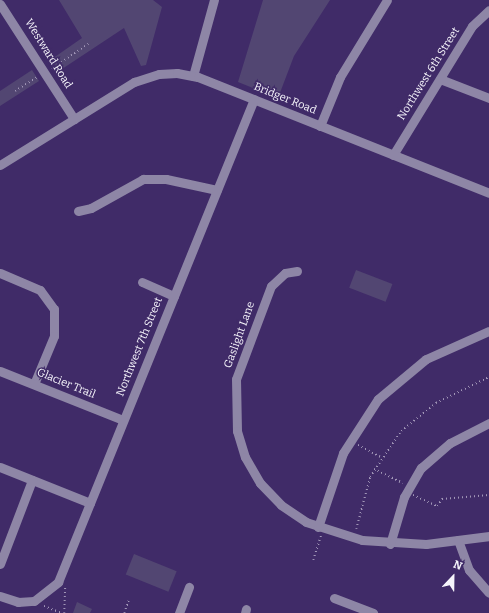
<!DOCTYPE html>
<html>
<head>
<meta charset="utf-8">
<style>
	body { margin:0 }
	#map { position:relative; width:489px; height:613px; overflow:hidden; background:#402b68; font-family:Bitter,serif }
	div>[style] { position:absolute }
	.green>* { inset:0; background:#524672; transform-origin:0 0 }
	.path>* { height:1.5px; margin-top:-0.75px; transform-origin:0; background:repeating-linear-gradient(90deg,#a196b7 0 1px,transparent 0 4px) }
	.minor>* { height:9px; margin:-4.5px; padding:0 4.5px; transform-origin:4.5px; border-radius:4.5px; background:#8e86a6 }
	span { translate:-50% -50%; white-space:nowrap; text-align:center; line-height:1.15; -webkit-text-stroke:3px #402b68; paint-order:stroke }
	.street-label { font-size:11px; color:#f5f4fb }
	.north { position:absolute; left:433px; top:557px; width:40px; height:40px; -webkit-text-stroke:3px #402b68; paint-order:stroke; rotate:22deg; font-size:11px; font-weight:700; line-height:16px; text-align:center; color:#f5f4fb }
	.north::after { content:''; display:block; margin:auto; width:14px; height:18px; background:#f5f4fb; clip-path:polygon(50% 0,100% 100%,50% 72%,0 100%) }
</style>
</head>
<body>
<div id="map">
	<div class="green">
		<div style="clip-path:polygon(59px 0,153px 0,162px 7px,146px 65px,141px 66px,124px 28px,56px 73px,49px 61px,82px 38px)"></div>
		<div style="clip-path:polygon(263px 0,330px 0,294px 56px,278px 98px,238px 82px)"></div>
		<div style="clip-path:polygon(32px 70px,39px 81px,0 106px,0 91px)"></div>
		<div style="left:356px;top:270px;width:39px;height:19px;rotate:21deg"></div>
		<div style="left:134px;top:554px;width:46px;height:22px;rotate:22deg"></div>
		<div style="clip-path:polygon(77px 602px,92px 609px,90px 613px,73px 613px)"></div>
	</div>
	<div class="path">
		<div style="left:51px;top:69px;width:45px;rotate:-34deg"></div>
		<div style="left:15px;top:91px;width:26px;rotate:-32deg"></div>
		<div style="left:358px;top:445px;width:26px;rotate:28deg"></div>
		<div style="left:374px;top:469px;width:32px;rotate:26deg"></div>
		<div style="left:413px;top:495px;width:26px;rotate:25deg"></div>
		<div style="left:437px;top:506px;width:9px;rotate:-54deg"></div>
		<div style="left:442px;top:499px;width:47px;rotate:-4.9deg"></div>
		<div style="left:356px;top:529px;width:54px;rotate:-74.9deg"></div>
		<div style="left:370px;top:477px;width:55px;rotate:-56deg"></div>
		<div style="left:401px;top:431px;width:45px;rotate:-38.7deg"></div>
		<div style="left:436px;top:403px;width:59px;rotate:-26.1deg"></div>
		<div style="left:313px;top:560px;width:25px;rotate:-72deg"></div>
		<div style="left:44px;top:606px;width:18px;rotate:22deg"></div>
		<div style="left:64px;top:613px;width:26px;rotate:-88deg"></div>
		<div style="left:124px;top:613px;width:15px;rotate:-70deg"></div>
	</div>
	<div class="minor">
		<div style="left:0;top:4px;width:137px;rotate:57.2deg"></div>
		<div style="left:193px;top:76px;width:79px;rotate:-74.6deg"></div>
		<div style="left:440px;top:79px;width:53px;rotate:21.2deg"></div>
		<div style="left:320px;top:126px;width:53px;rotate:-67.8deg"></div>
		<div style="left:340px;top:77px;width:90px;rotate:-58.6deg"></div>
		<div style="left:393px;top:155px;width:151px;rotate:-58.5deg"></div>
		<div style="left:472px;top:26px;width:23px;rotate:-43deg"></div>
		<div style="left:0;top:165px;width:158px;rotate:-31.8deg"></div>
		<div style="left:134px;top:82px;width:26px;rotate:-18deg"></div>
		<div style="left:159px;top:74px;width:18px;rotate:-3deg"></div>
		<div style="left:177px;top:73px;width:21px;rotate:11deg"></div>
		<div style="left:198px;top:77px;width:313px;rotate:21.7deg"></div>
		<div style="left:78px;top:211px;width:13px;rotate:-13deg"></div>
		<div style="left:91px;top:208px;width:60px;rotate:-29.1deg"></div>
		<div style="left:143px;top:179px;width:23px"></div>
		<div style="left:166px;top:179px;width:52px;rotate:12.2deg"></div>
		<div style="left:297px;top:271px;width:12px;rotate:171deg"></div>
		<div style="left:285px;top:273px;width:19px;rotate:137deg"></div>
		<div style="left:271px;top:286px;width:99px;rotate:110.6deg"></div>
		<div style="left:236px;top:379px;width:52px;rotate:88.9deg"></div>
		<div style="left:237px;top:431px;width:27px;rotate:73deg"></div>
		<div style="left:245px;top:457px;width:30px;rotate:60deg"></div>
		<div style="left:260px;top:483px;width:30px;rotate:46deg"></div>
		<div style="left:281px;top:505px;width:30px;rotate:34deg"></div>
		<div style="left:306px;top:522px;width:59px;rotate:17.8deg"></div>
		<div style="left:362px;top:540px;width:64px;rotate:3.6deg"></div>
		<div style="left:426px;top:544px;width:64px;rotate:-7.2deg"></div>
		<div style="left:0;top:273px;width:43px;rotate:23deg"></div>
		<div style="left:40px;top:290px;width:24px;rotate:54deg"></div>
		<div style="left:54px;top:309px;width:27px;rotate:90deg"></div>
		<div style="left:54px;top:336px;width:52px;rotate:112.6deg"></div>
		<div style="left:142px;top:282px;width:35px;rotate:24deg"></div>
		<div style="left:0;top:371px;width:132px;rotate:21.7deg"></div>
		<div style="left:0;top:467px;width:97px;rotate:21.8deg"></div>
		<div style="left:318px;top:527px;width:78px;rotate:-71.3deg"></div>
		<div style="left:343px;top:453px;width:64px;rotate:-57.1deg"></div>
		<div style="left:378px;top:399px;width:62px;rotate:-39.8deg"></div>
		<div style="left:426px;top:359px;width:69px;rotate:-24deg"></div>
		<div style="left:458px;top:540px;width:32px;rotate:70deg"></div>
		<div style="left:469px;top:570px;width:30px;rotate:49deg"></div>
		<div style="left:390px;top:544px;width:49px;rotate:-73.4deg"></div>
		<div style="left:404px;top:497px;width:34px;rotate:-60deg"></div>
		<div style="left:421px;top:468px;width:38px;rotate:-41deg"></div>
		<div style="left:450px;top:443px;width:44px;rotate:-27.1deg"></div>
		<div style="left:0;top:564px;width:90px;rotate:-69.1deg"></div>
		<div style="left:0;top:596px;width:19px;rotate:18deg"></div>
		<div style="left:18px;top:602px;width:16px;rotate:-4deg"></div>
		<div style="left:34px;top:601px;width:31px;rotate:-38deg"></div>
		<div style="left:58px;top:582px;width:521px;rotate:-67.91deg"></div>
		<div style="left:334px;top:598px;width:42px;rotate:21deg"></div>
		<div style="left:179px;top:613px;width:28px;rotate:-69deg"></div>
		<div style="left:245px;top:613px;width:4px;rotate:-76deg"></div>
	</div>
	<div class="street-label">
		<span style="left:48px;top:54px;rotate:58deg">Westward Road</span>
		<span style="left:429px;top:74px;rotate:-58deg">Northwest 6th Street</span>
		<span style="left:285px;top:99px;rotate:22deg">Bridger Road</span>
		<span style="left:240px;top:335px;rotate:-70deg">Gaslight Lane</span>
		<span style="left:140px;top:347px;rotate:-68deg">Northwest 7th Street</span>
		<span style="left:66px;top:384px;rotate:22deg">Glacier Trail</span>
	</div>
	<div class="north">N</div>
</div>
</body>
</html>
